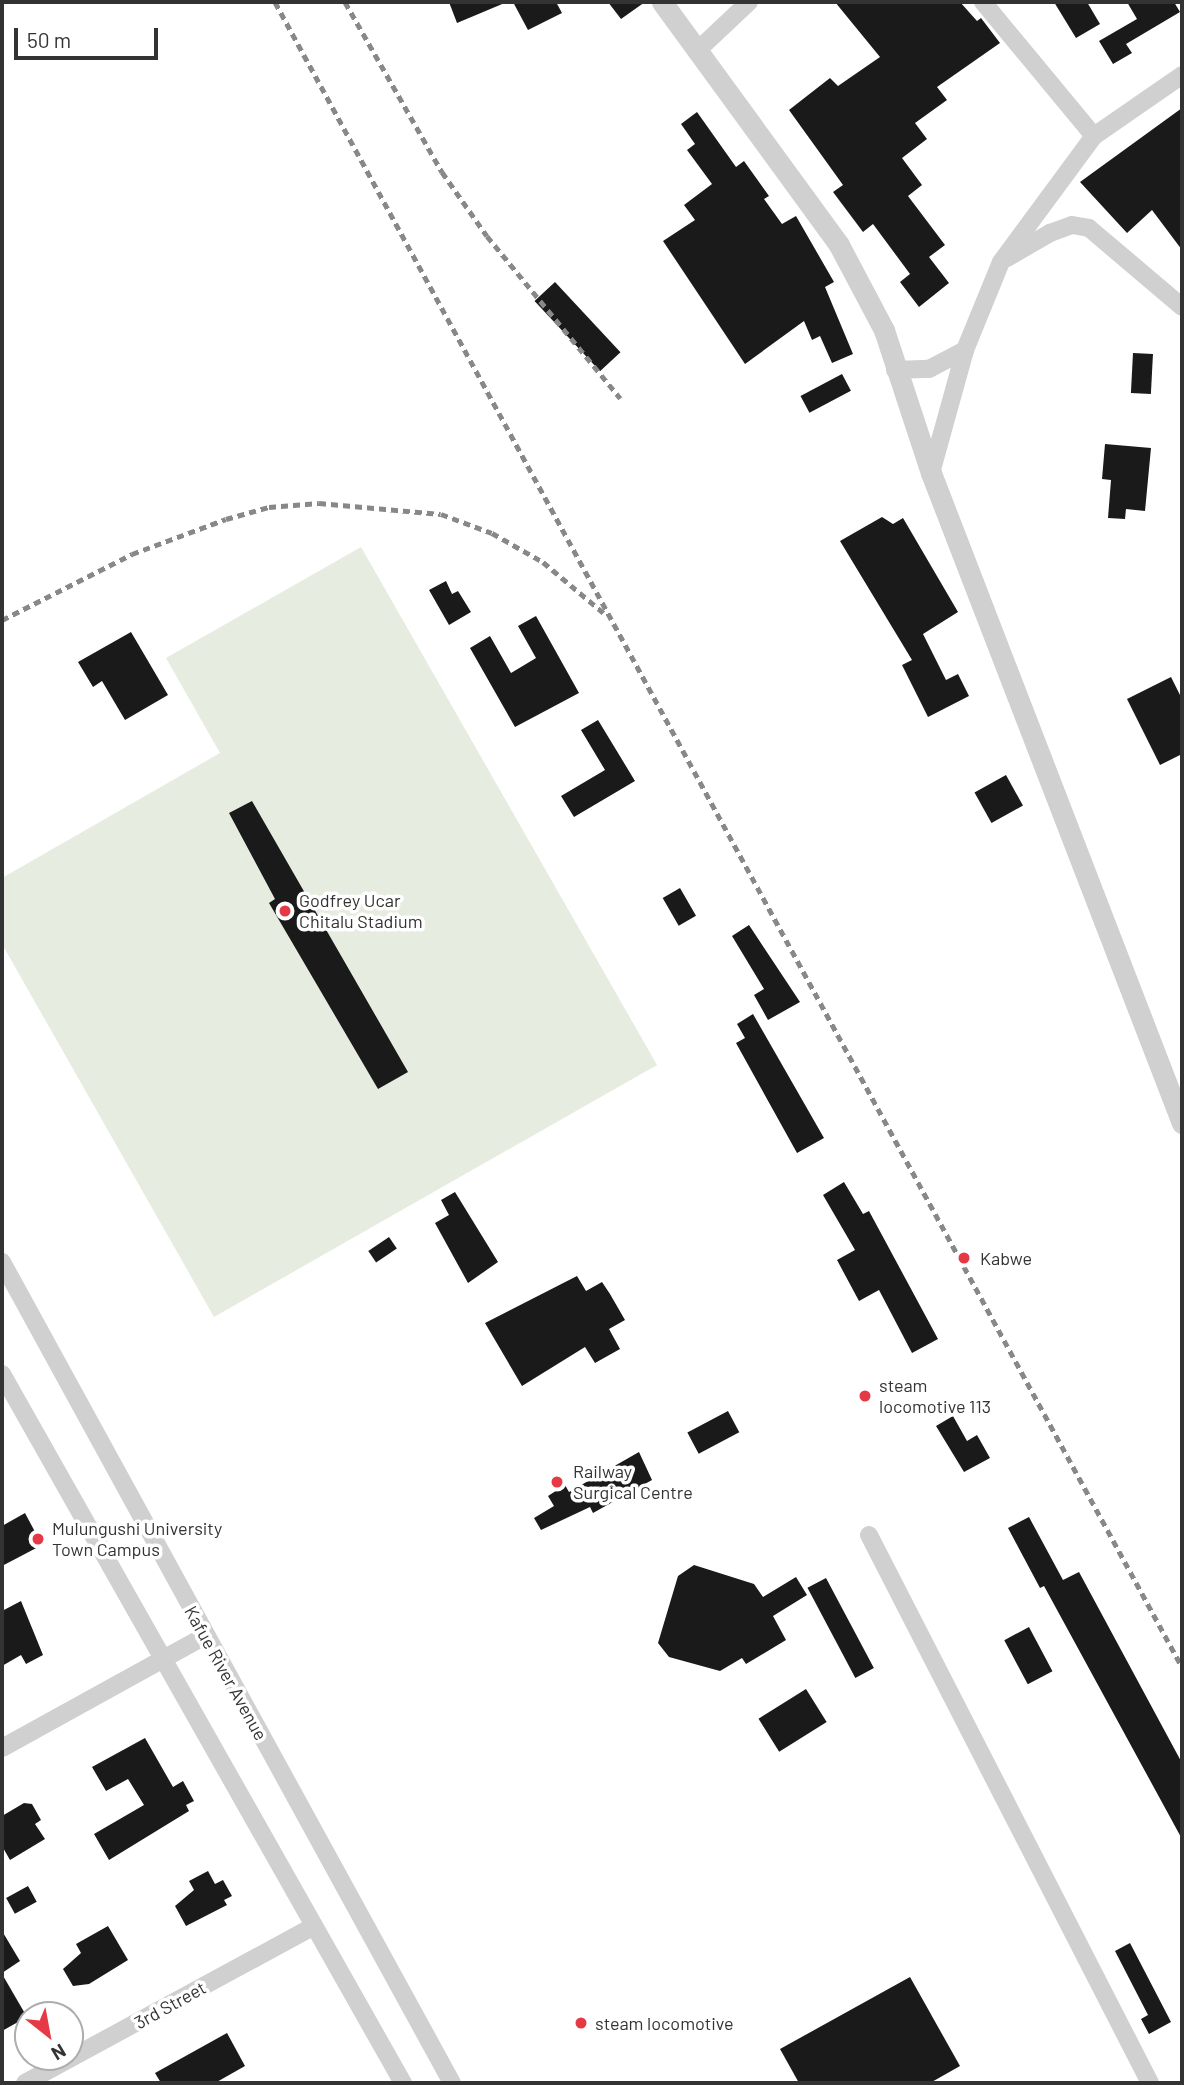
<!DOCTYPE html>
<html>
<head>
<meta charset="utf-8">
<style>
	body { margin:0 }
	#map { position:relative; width:1184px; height:2085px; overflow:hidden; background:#fff; font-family:Barlow,sans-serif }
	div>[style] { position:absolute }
	.green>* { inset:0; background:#e6ecdf }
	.building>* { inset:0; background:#1a1a1a; transform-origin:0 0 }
	.minor>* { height:18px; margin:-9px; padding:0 9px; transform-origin:9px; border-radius:9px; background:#d0d0d0 }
	.tertiary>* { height:21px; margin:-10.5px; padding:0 10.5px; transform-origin:10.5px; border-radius:10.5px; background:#d0d0d0 }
	.rail>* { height:5px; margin-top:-2.5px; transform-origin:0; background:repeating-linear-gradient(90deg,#888 0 7px,transparent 0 12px) }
	.dots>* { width:19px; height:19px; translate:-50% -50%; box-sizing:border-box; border:4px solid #fff; border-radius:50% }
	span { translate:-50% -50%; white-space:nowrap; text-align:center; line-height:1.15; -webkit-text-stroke:7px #fff; paint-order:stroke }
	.poi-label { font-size:18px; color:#333 }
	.left { translate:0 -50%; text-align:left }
	.street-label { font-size:18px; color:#333 }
	.frame { position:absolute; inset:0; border:4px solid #333; pointer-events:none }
	.north { position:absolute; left:14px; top:2001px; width:70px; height:70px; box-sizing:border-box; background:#fff; border:2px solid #adadad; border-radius:50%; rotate:149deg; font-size:19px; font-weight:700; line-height:28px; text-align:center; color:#333 }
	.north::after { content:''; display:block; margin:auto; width:24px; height:32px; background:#e63946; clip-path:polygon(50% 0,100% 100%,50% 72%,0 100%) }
	.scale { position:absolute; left:14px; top:28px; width:144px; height:32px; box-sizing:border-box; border:4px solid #333; border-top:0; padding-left:9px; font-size:21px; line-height:24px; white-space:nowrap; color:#333; -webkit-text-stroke:5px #fff; paint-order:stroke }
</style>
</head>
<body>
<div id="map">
	<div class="green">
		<div style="clip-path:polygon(361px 547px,657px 1065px,214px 1317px,2px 944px,2px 878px,220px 753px,166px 658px)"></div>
	</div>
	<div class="building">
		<div style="clip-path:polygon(449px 2px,507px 2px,457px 23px)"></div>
		<div style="clip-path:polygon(513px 2px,556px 2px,562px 13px,528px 30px)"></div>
		<div style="clip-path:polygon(608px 2px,645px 2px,621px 19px)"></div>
		<div style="clip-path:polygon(835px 2px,960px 2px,977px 21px,981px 18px,1000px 43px,937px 87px,947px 100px,915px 123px,927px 139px,902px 158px,922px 185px,908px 196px,945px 245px,929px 257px,949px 283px,919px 307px,900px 282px,910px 274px,873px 224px,863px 232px,833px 192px,843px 185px,789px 110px,830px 78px,838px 86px,880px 57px)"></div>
		<div style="clip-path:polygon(1054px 2px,1087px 2px,1100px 24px,1076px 38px)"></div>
		<div style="clip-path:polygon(1127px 2px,1174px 2px,1180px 12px,1126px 44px,1132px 53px,1113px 64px,1099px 41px,1137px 19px)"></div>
		<div style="clip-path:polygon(1182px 108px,1182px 250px,1152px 210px,1127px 233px,1080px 182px)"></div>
		<div style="clip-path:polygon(697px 112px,736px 167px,744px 161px,769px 196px,764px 199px,782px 224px,796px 216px,834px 282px,825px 287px,853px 354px,832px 363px,820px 336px,812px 340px,804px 321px,745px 364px,663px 241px,695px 220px,684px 205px,712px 184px,687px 150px,695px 144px,681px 124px)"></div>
		<div style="left:555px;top:282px;width:96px;height:28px;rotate:47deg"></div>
		<div style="left:1133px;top:353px;width:20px;height:40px;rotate:3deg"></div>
		<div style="left:842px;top:374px;width:19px;height:47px;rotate:62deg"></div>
		<div style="clip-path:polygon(1105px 444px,1151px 448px,1145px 511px,1126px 509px,1125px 519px,1108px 518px,1111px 480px,1102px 479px)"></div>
		<div style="clip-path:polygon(882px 517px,893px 524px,903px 518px,958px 612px,923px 634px,946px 680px,958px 674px,969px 696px,928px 717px,902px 665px,912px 660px,840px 541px)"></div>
		<div style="clip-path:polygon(446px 581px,452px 594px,458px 591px,471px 612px,449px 625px,429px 590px)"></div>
		<div style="clip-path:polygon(536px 616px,579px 693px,515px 727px,470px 648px,490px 636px,511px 673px,536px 658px,518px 626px)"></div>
		<div style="clip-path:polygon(131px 632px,168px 695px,125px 720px,102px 681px,93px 687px,78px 662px)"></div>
		<div style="clip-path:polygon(1171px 677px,1182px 699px,1182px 754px,1160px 765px,1127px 699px)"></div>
		<div style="clip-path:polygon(598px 720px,635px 781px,574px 817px,561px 796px,605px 770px,581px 730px)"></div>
		<div style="left:1006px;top:775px;width:35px;height:36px;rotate:61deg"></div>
		<div style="clip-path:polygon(252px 801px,408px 1072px,378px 1089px,269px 903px,275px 899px,229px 813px)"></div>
		<div style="left:680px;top:888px;width:32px;height:20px;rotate:60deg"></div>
		<div style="clip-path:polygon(749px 925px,800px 1002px,768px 1020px,754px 995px,764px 989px,732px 936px)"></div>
		<div style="clip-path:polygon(753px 1014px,824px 1138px,797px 1153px,736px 1043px,745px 1038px,737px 1024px)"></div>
		<div style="clip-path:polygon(844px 1182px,863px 1214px,869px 1211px,938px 1339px,912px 1353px,879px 1290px,859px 1301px,837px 1260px,855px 1250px,823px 1195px)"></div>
		<div style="clip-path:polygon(455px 1192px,498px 1262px,468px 1283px,435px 1223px,449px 1215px,441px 1200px)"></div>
		<div style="left:389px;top:1237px;width:14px;height:25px;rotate:56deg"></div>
		<div style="clip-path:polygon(577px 1276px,586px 1291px,602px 1282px,610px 1294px,625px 1320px,609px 1329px,620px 1349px,595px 1363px,585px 1347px,522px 1386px,485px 1323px)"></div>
		<div style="left:728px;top:1411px;width:24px;height:46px;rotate:62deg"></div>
		<div style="clip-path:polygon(953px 1416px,967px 1441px,977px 1435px,990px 1458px,964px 1472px,936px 1426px)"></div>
		<div style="clip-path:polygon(639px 1452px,652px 1480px,593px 1513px,590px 1507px,541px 1530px,534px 1518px,554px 1506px,548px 1496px,565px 1485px,569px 1492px)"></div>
		<div style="clip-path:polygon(25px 1513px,42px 1545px,2px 1566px,2px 1526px)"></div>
		<div style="clip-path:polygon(1029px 1517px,1063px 1580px,1079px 1572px,1182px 1763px,1182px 1839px,1044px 1586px,1040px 1588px,1008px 1528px)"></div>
		<div style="clip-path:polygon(694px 1565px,754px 1584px,763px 1597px,796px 1577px,807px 1595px,773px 1616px,786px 1640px,746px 1664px,742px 1658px,720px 1671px,669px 1657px,658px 1643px,678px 1576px)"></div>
		<div style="left:826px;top:1578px;width:102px;height:21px;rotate:62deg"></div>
		<div style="clip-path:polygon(21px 1601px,43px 1655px,26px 1664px,21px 1655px,2px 1666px,2px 1611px)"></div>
		<div style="left:1029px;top:1627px;width:50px;height:28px;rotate:62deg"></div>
		<div style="left:806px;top:1689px;width:39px;height:56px;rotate:58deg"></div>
		<div style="clip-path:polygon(145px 1738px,173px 1787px,183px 1781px,194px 1801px,186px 1805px,189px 1811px,109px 1860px,94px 1834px,144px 1805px,128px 1779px,106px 1791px,92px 1767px)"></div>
		<div style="clip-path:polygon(24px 1803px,32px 1804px,41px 1820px,35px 1824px,45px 1839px,10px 1860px,2px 1846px,2px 1816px)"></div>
		<div style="clip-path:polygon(208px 1871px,215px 1884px,223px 1880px,232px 1896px,224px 1900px,227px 1905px,186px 1926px,175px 1906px,194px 1890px,189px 1881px)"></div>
		<div style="left:28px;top:1886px;width:18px;height:25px;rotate:61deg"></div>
		<div style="clip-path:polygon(108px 1926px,128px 1960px,89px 1984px,73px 1986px,63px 1969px,81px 1953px,76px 1944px)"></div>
		<div style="clip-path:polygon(2px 1931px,20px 1961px,2px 1973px)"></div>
		<div style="clip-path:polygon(1130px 1943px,1171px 2022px,1149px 2034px,1141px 2019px,1148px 2015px,1115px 1951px)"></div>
		<div style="clip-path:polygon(2px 1974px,27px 2017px,2px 2031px)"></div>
		<div style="clip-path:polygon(910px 1977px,960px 2066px,930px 2083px,799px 2083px,780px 2049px)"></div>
		<div style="clip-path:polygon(227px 2033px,245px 2066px,215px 2083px,161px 2083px,155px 2073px)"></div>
	</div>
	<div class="minor">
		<div style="left:983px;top:2px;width:174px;rotate:50.4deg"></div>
		<div style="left:698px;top:50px;width:70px;rotate:-43.3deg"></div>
		<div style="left:1007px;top:258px;width:50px;rotate:-30.2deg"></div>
		<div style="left:1050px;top:233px;width:23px;rotate:-20deg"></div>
		<div style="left:1072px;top:225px;width:17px;rotate:10deg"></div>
		<div style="left:1089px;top:228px;width:122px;rotate:40.3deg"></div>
		<div style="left:895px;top:370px;width:34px;rotate:-2deg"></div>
		<div style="left:929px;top:369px;width:41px;rotate:-27.8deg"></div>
		<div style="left:931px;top:473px;width:128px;rotate:-74.5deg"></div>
		<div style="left:965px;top:350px;width:95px;rotate:-67.8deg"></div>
		<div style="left:1001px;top:262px;width:157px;rotate:-53.6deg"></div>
		<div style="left:1094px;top:136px;width:107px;rotate:-34.7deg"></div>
		<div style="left:2px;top:1262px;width:936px;rotate:61.27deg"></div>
		<div style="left:2px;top:1374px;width:815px;rotate:60.51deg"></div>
		<div style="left:869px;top:1535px;width:616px;rotate:62.85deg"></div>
		<div style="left:2px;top:1748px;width:232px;rotate:-28.9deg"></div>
		<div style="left:25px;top:2083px;width:329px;rotate:-28.5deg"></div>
	</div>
	<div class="tertiary">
		<div style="left:662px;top:2px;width:301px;rotate:53.9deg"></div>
		<div style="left:839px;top:245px;width:96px;rotate:62.1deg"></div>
		<div style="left:884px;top:330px;width:151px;rotate:71.8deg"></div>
		<div style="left:931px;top:473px;width:697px;rotate:68.89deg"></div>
	</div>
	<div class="rail">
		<div style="left:275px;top:2px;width:1896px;rotate:61.42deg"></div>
		<div style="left:345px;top:2px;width:196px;rotate:60.3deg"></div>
		<div style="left:442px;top:172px;width:78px;rotate:54.9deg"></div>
		<div style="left:487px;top:236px;width:210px;rotate:50.6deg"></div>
		<div style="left:2px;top:620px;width:146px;rotate:-26.9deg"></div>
		<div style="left:132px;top:554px;width:100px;rotate:-20.4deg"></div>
		<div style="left:226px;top:519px;width:45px;rotate:-15.6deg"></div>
		<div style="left:269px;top:507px;width:50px;rotate:-4.6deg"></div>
		<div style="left:319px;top:503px;width:122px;rotate:5.2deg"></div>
		<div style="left:441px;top:514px;width:54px;rotate:20.4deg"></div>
		<div style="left:492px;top:533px;width:59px;rotate:29.6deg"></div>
		<div style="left:543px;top:562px;width:81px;rotate:40deg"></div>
	</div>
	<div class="dots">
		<div style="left:285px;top:911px;background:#e63946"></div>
		<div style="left:964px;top:1258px;background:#e63946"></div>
		<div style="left:865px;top:1396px;background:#e63946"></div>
		<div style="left:557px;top:1482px;background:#e63946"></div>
		<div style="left:38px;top:1539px;background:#e63946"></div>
		<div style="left:581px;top:2023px;background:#e63946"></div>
	</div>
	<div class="poi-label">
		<span class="left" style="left:299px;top:911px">Godfrey Ucar<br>Chitalu Stadium</span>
		<span class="left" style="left:980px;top:1258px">Kabwe</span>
		<span class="left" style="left:879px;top:1396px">steam<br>locomotive 113</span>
		<span class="left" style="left:573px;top:1482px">Railway<br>Surgical Centre</span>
		<span class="left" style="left:52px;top:1539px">Mulungushi University<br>Town Campus</span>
		<span class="left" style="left:595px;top:2023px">steam locomotive</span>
	</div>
	<div class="street-label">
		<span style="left:226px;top:1673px;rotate:61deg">Kafue River Avenue</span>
		<span style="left:170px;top:2005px;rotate:-29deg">3rd Street</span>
	</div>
	<div class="frame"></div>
	<div class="north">N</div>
	<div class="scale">50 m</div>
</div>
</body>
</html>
